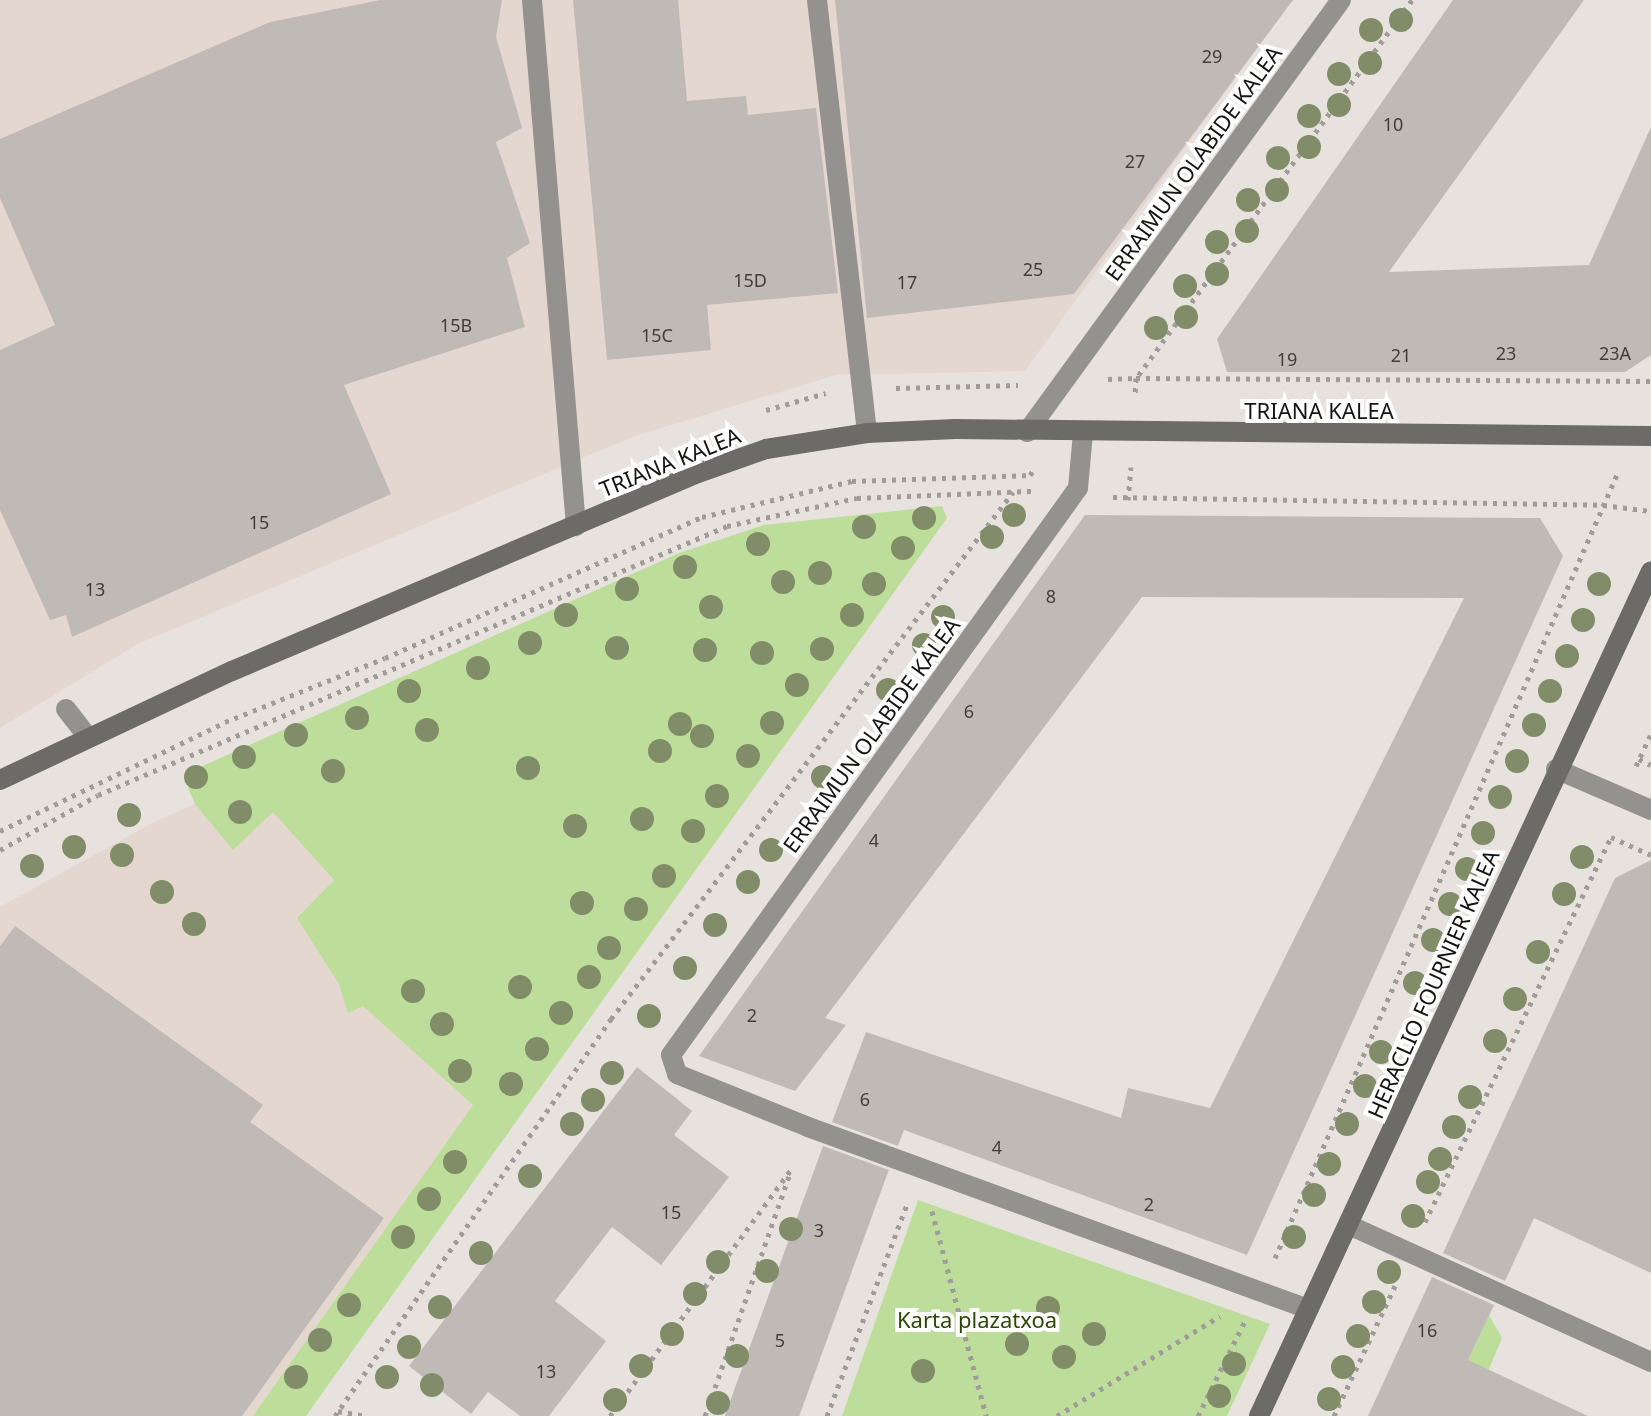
<!DOCTYPE html>
<html>
<head>
<meta charset="utf-8">
<style>
	body { margin:0 }
	#map { position:relative; width:1651px; height:1416px; overflow:hidden; background:#e8e2df; font-family:"Noto Sans",sans-serif }
	div>[style] { position:absolute }
	.built>* { inset:0; background:#e4d7cf }
	.green>* { inset:0; background:#bcde9a }
	.building>* { inset:0; background:#c0bab7; transform-origin:0 0 }
	.path>* { height:5px; margin-top:-2.5px; transform-origin:0; background:repeating-linear-gradient(90deg,#a19c9a 0 4px,transparent 0 10px) }
	.lane>* { height:20px; margin:-10px; padding:0 10px; transform-origin:10px; border-radius:10px; background:#93928f }
	.street>* { height:20px; margin:-10px; padding:0 10px; transform-origin:10px; border-radius:10px; background:#93928f }
	.secondary>* { height:20px; margin:-10px; padding:0 10px; transform-origin:10px; border-radius:10px; background:#6c6b68 }
	.trees>* { width:24px; height:24px; margin:-12px; border-radius:50%; background:#818d68 }
	span { translate:-50% -50%; white-space:nowrap; text-align:center; line-height:1.15; -webkit-text-stroke:8px #fff; paint-order:stroke }
	.number-label { font-size:18px; color:#403e3c }
	.number-label span { -webkit-text-stroke-width:0 }
	.street-label { font-size:22px; color:#161413 }
	.park-label { font-size:22px; color:#2d4707 }
</style>
</head>
<body>
<div id="map">
	<div class="built">
		<div style="clip-path:polygon(0 0,1291px 0,1025px 371px,836px 375px,635px 436px,138px 644px,0 728px)"></div>
		<div style="clip-path:polygon(864px 554px,253px 1416px,0 1416px,0 907px,152px 823px,547px 648px)"></div>
	</div>
	<div class="green">
		<div style="clip-path:polygon(942px 506px,947px 518px,306px 1416px,253px 1416px,473px 1105px,363px 1006px,348px 1013px,339px 984px,297px 918px,334px 880px,273px 812px,233px 850px,195px 804px,188px 788px,189px 772px,679px 553px,764px 525px)"></div>
		<div style="clip-path:polygon(918px 1200px,1270px 1324px,1227px 1416px,842px 1416px)"></div>
		<div style="clip-path:polygon(1489px 1315px,1502px 1338px,1489px 1369px,1466px 1416px,1442px 1416px)"></div>
	</div>
	<div class="building">
		<div style="clip-path:polygon(381px 0,502px 0,496px 37px,522px 128px,496px 142px,530px 243px,507px 258px,525px 327px,344px 385px,391px 494px,72px 637px,66px 615px,50px 620px,0 510px,0 350px,55px 325px,0 198px,0 139px,270px 22px)"></div>
		<div style="clip-path:polygon(573px 0,678px 0,687px 101px,746px 96px,748px 115px,816px 108px,838px 293px,707px 305px,711px 350px,607px 360px)"></div>
		<div style="clip-path:polygon(835px 0,1293px 0,1074px 294px,867px 318px)"></div>
		<div style="clip-path:polygon(1453px 0,1584px 0,1389px 272px,1589px 265px,1651px 127px,1651px 355px,1625px 372px,1227px 372px,1217px 339px)"></div>
		<div style="clip-path:polygon(1085px 515px,1540px 518px,1563px 556px,1247px 1255px,904px 1130px,898px 1146px,832px 1122px,866px 1032px,1121px 1118px,1128px 1088px,1210px 1108px,1464px 598px,1142px 597px,825px 1018px,846px 1025px,795px 1091px,699px 1056px)"></div>
		<div style="clip-path:polygon(1651px 860px,1651px 1273px,1534px 1218px,1505px 1281px,1443px 1253px,1615px 878px)"></div>
		<div style="clip-path:polygon(15px 926px,263px 1105px,250px 1122px,384px 1218px,242px 1416px,0 1416px,0 946px)"></div>
		<div style="clip-path:polygon(637px 1067px,692px 1111px,674px 1135px,729px 1177px,661px 1265px,612px 1227px,555px 1301px,606px 1341px,549px 1416px,520px 1416px,488px 1392px,471px 1414px,409px 1366px)"></div>
		<div style="left:823px;top:1146px;width:70px;height:288px;rotate:20deg"></div>
		<div style="clip-path:polygon(1432px 1277px,1494px 1305px,1468px 1360px,1588px 1416px,1368px 1416px)"></div>
	</div>
	<div class="path">
		<div style="left:1412px;top:0;width:468px;rotate:126.1deg"></div>
		<div style="left:1136px;top:378px;width:515px;rotate:0.33deg"></div>
		<div style="left:1108px;top:379px;width:28px;rotate:-2deg"></div>
		<div style="left:1136px;top:378px;width:19px;rotate:93deg"></div>
		<div style="left:896px;top:388px;width:122px;rotate:-1.4deg"></div>
		<div style="left:766px;top:410px;width:62px;rotate:-15.8deg"></div>
		<div style="left:1113px;top:497px;width:490px;rotate:0.9deg"></div>
		<div style="left:1603px;top:505px;width:48px;rotate:7.1deg"></div>
		<div style="left:1128px;top:500px;width:33px;rotate:-85deg"></div>
		<div style="left:1639px;top:759px;width:13px;rotate:27deg"></div>
		<div style="left:1636px;top:766px;width:35px;rotate:-65deg"></div>
		<div style="left:0;top:831px;width:250px;rotate:-25.8deg"></div>
		<div style="left:225px;top:722px;width:172px;rotate:-21.8deg"></div>
		<div style="left:385px;top:658px;width:347px;rotate:-24deg"></div>
		<div style="left:702px;top:517px;width:154px;rotate:-13.5deg"></div>
		<div style="left:852px;top:481px;width:178px;rotate:-1.9deg"></div>
		<div style="left:1030px;top:475px;width:9px;rotate:-54deg"></div>
		<div style="left:0;top:850px;width:112px;rotate:-29.3deg"></div>
		<div style="left:98px;top:795px;width:684px;rotate:-23.15deg"></div>
		<div style="left:727px;top:526px;width:133px;rotate:-12.2deg"></div>
		<div style="left:857px;top:498px;width:175px;rotate:-2.3deg"></div>
		<div style="left:932px;top:1211px;width:212px;rotate:75.2deg"></div>
		<div style="left:1425px;top:1222px;width:428px;rotate:-64.2deg"></div>
		<div style="left:1611px;top:837px;width:44px;rotate:24.2deg"></div>
		<div style="left:1275px;top:1258px;width:858px;rotate:-66.42deg"></div>
		<div style="left:338px;top:1411px;width:28px;rotate:10deg"></div>
		<div style="left:335px;top:1416px;width:484px;rotate:-55.2deg"></div>
		<div style="left:611px;top:1019px;width:663px;rotate:-52.66deg"></div>
		<div style="left:610px;top:1416px;width:308px;rotate:-53.7deg"></div>
		<div style="left:705px;top:1416px;width:254px;rotate:-70.7deg"></div>
		<div style="left:827px;top:1416px;width:229px;rotate:-69.3deg"></div>
		<div style="left:1057px;top:1416px;width:191px;rotate:-31.5deg"></div>
		<div style="left:1198px;top:1416px;width:106px;rotate:-63.7deg"></div>
		<div style="left:1334px;top:1416px;width:144px;rotate:-64.9deg"></div>
	</div>
	<div class="lane">
		<div style="left:532px;top:0;width:528px;rotate:85.22deg"></div>
		<div style="left:817px;top:0;width:436px;rotate:83.4deg"></div>
		<div style="left:66px;top:709px;width:34px;rotate:52deg"></div>
		<div style="left:1351px;top:1226px;width:329px;rotate:24.4deg"></div>
	</div>
	<div class="street">
		<div style="left:1027px;top:432px;width:534px;rotate:-53.99deg"></div>
		<div style="left:1083px;top:433px;width:55px;rotate:95.2deg"></div>
		<div style="left:1078px;top:488px;width:698px;rotate:125.67deg"></div>
		<div style="left:671px;top:1055px;width:20px;rotate:72deg"></div>
		<div style="left:677px;top:1074px;width:141px;rotate:22deg"></div>
		<div style="left:808px;top:1127px;width:532px;rotate:20deg"></div>
		<div style="left:1556px;top:769px;width:103px;rotate:23.3deg"></div>
	</div>
	<div class="secondary">
		<div style="left:0;top:780px;width:256px;rotate:-25.2deg"></div>
		<div style="left:232px;top:671px;width:506px;rotate:-23.02deg"></div>
		<div style="left:698px;top:473px;width:72px;rotate:-19.4deg"></div>
		<div style="left:766px;top:449px;width:102px;rotate:-9deg"></div>
		<div style="left:867px;top:433px;width:88px;rotate:-2.6deg"></div>
		<div style="left:955px;top:429px;width:696px;rotate:0.58deg"></div>
		<div style="left:1259px;top:1416px;width:931px;rotate:-65.11deg"></div>
	</div>
	<div class="trees">
		<div style="left:1401px;top:20px"></div>
		<div style="left:1371px;top:30px"></div>
		<div style="left:1370px;top:63px"></div>
		<div style="left:1339px;top:74px"></div>
		<div style="left:1339px;top:105px"></div>
		<div style="left:1309px;top:116px"></div>
		<div style="left:1309px;top:147px"></div>
		<div style="left:1278px;top:158px"></div>
		<div style="left:1277px;top:190px"></div>
		<div style="left:1248px;top:200px"></div>
		<div style="left:1247px;top:231px"></div>
		<div style="left:1217px;top:242px"></div>
		<div style="left:1217px;top:274px"></div>
		<div style="left:1185px;top:286px"></div>
		<div style="left:1186px;top:317px"></div>
		<div style="left:1156px;top:328px"></div>
		<div style="left:1014px;top:515px"></div>
		<div style="left:924px;top:518px"></div>
		<div style="left:864px;top:527px"></div>
		<div style="left:992px;top:537px"></div>
		<div style="left:758px;top:544px"></div>
		<div style="left:903px;top:548px"></div>
		<div style="left:685px;top:567px"></div>
		<div style="left:820px;top:573px"></div>
		<div style="left:783px;top:582px"></div>
		<div style="left:874px;top:584px"></div>
		<div style="left:1599px;top:584px"></div>
		<div style="left:627px;top:589px"></div>
		<div style="left:711px;top:607px"></div>
		<div style="left:566px;top:615px"></div>
		<div style="left:852px;top:615px"></div>
		<div style="left:943px;top:617px"></div>
		<div style="left:1583px;top:620px"></div>
		<div style="left:530px;top:643px"></div>
		<div style="left:924px;top:645px"></div>
		<div style="left:617px;top:648px"></div>
		<div style="left:822px;top:649px"></div>
		<div style="left:705px;top:650px"></div>
		<div style="left:762px;top:653px"></div>
		<div style="left:1567px;top:656px"></div>
		<div style="left:478px;top:668px"></div>
		<div style="left:797px;top:685px"></div>
		<div style="left:888px;top:690px"></div>
		<div style="left:409px;top:691px"></div>
		<div style="left:1550px;top:691px"></div>
		<div style="left:357px;top:718px"></div>
		<div style="left:772px;top:723px"></div>
		<div style="left:680px;top:724px"></div>
		<div style="left:1534px;top:725px"></div>
		<div style="left:427px;top:730px"></div>
		<div style="left:296px;top:735px"></div>
		<div style="left:702px;top:736px"></div>
		<div style="left:660px;top:751px"></div>
		<div style="left:748px;top:756px"></div>
		<div style="left:244px;top:757px"></div>
		<div style="left:1517px;top:761px"></div>
		<div style="left:528px;top:768px"></div>
		<div style="left:333px;top:771px"></div>
		<div style="left:196px;top:777px"></div>
		<div style="left:823px;top:777px"></div>
		<div style="left:717px;top:796px"></div>
		<div style="left:1500px;top:797px"></div>
		<div style="left:240px;top:812px"></div>
		<div style="left:129px;top:815px"></div>
		<div style="left:642px;top:819px"></div>
		<div style="left:575px;top:826px"></div>
		<div style="left:693px;top:831px"></div>
		<div style="left:1483px;top:833px"></div>
		<div style="left:74px;top:847px"></div>
		<div style="left:771px;top:850px"></div>
		<div style="left:122px;top:855px"></div>
		<div style="left:1582px;top:857px"></div>
		<div style="left:32px;top:866px"></div>
		<div style="left:1467px;top:869px"></div>
		<div style="left:664px;top:876px"></div>
		<div style="left:748px;top:882px"></div>
		<div style="left:162px;top:892px"></div>
		<div style="left:1564px;top:894px"></div>
		<div style="left:582px;top:903px"></div>
		<div style="left:1450px;top:904px"></div>
		<div style="left:636px;top:909px"></div>
		<div style="left:194px;top:924px"></div>
		<div style="left:715px;top:925px"></div>
		<div style="left:1433px;top:940px"></div>
		<div style="left:609px;top:948px"></div>
		<div style="left:1538px;top:952px"></div>
		<div style="left:685px;top:968px"></div>
		<div style="left:589px;top:977px"></div>
		<div style="left:1415px;top:983px"></div>
		<div style="left:520px;top:987px"></div>
		<div style="left:413px;top:991px"></div>
		<div style="left:1515px;top:999px"></div>
		<div style="left:561px;top:1013px"></div>
		<div style="left:649px;top:1016px"></div>
		<div style="left:442px;top:1024px"></div>
		<div style="left:1495px;top:1041px"></div>
		<div style="left:537px;top:1049px"></div>
		<div style="left:1381px;top:1052px"></div>
		<div style="left:460px;top:1071px"></div>
		<div style="left:612px;top:1073px"></div>
		<div style="left:511px;top:1084px"></div>
		<div style="left:1365px;top:1086px"></div>
		<div style="left:1470px;top:1097px"></div>
		<div style="left:593px;top:1100px"></div>
		<div style="left:572px;top:1124px"></div>
		<div style="left:1347px;top:1124px"></div>
		<div style="left:1454px;top:1127px"></div>
		<div style="left:1440px;top:1159px"></div>
		<div style="left:455px;top:1162px"></div>
		<div style="left:1329px;top:1164px"></div>
		<div style="left:530px;top:1176px"></div>
		<div style="left:1428px;top:1182px"></div>
		<div style="left:1314px;top:1195px"></div>
		<div style="left:429px;top:1199px"></div>
		<div style="left:1413px;top:1216px"></div>
		<div style="left:791px;top:1229px"></div>
		<div style="left:403px;top:1237px"></div>
		<div style="left:1294px;top:1237px"></div>
		<div style="left:481px;top:1253px"></div>
		<div style="left:718px;top:1262px"></div>
		<div style="left:767px;top:1271px"></div>
		<div style="left:1389px;top:1272px"></div>
		<div style="left:695px;top:1294px"></div>
		<div style="left:1374px;top:1302px"></div>
		<div style="left:349px;top:1305px"></div>
		<div style="left:440px;top:1307px"></div>
		<div style="left:1048px;top:1308px"></div>
		<div style="left:672px;top:1334px"></div>
		<div style="left:1094px;top:1334px"></div>
		<div style="left:1358px;top:1336px"></div>
		<div style="left:320px;top:1340px"></div>
		<div style="left:1017px;top:1344px"></div>
		<div style="left:409px;top:1347px"></div>
		<div style="left:737px;top:1356px"></div>
		<div style="left:1064px;top:1357px"></div>
		<div style="left:1234px;top:1364px"></div>
		<div style="left:641px;top:1366px"></div>
		<div style="left:1343px;top:1367px"></div>
		<div style="left:923px;top:1371px"></div>
		<div style="left:296px;top:1377px"></div>
		<div style="left:387px;top:1377px"></div>
		<div style="left:432px;top:1385px"></div>
		<div style="left:1219px;top:1396px"></div>
		<div style="left:1329px;top:1399px"></div>
		<div style="left:615px;top:1400px"></div>
		<div style="left:718px;top:1403px"></div>
	</div>
	<div class="number-label">
		<span style="left:1212px;top:56px">29</span>
		<span style="left:1393px;top:124px">10</span>
		<span style="left:1135px;top:161px">27</span>
		<span style="left:1033px;top:269px">25</span>
		<span style="left:750px;top:280px">15D</span>
		<span style="left:907px;top:282px">17</span>
		<span style="left:456px;top:325px">15B</span>
		<span style="left:657px;top:335px">15C</span>
		<span style="left:1506px;top:353px">23</span>
		<span style="left:1615px;top:353px">23A</span>
		<span style="left:1401px;top:355px">21</span>
		<span style="left:1287px;top:359px">19</span>
		<span style="left:259px;top:522px">15</span>
		<span style="left:95px;top:589px">13</span>
		<span style="left:1051px;top:596px">8</span>
		<span style="left:969px;top:711px">6</span>
		<span style="left:874px;top:840px">4</span>
		<span style="left:752px;top:1015px">2</span>
		<span style="left:865px;top:1099px">6</span>
		<span style="left:997px;top:1147px">4</span>
		<span style="left:1149px;top:1204px">2</span>
		<span style="left:671px;top:1212px">15</span>
		<span style="left:819px;top:1230px">3</span>
		<span style="left:1427px;top:1330px">16</span>
		<span style="left:780px;top:1340px">5</span>
		<span style="left:546px;top:1371px">13</span>
	</div>
	<div class="street-label">
		<span style="left:1193px;top:163px;rotate:-54deg">ERRAIMUN OLABIDE KALEA</span>
		<span style="left:1319px;top:411px">TRIANA KALEA</span>
		<span style="left:670px;top:462px;rotate:-22deg">TRIANA KALEA</span>
		<span style="left:871px;top:735px;rotate:-54deg">ERRAIMUN OLABIDE KALEA</span>
		<span style="left:1433px;top:984px;rotate:-66deg">HERACLIO FOURNIER KALEA</span>
	</div>
	<div class="park-label">
		<span style="left:977px;top:1320px">Karta plazatxoa</span>
	</div>
</div>
</body>
</html>
